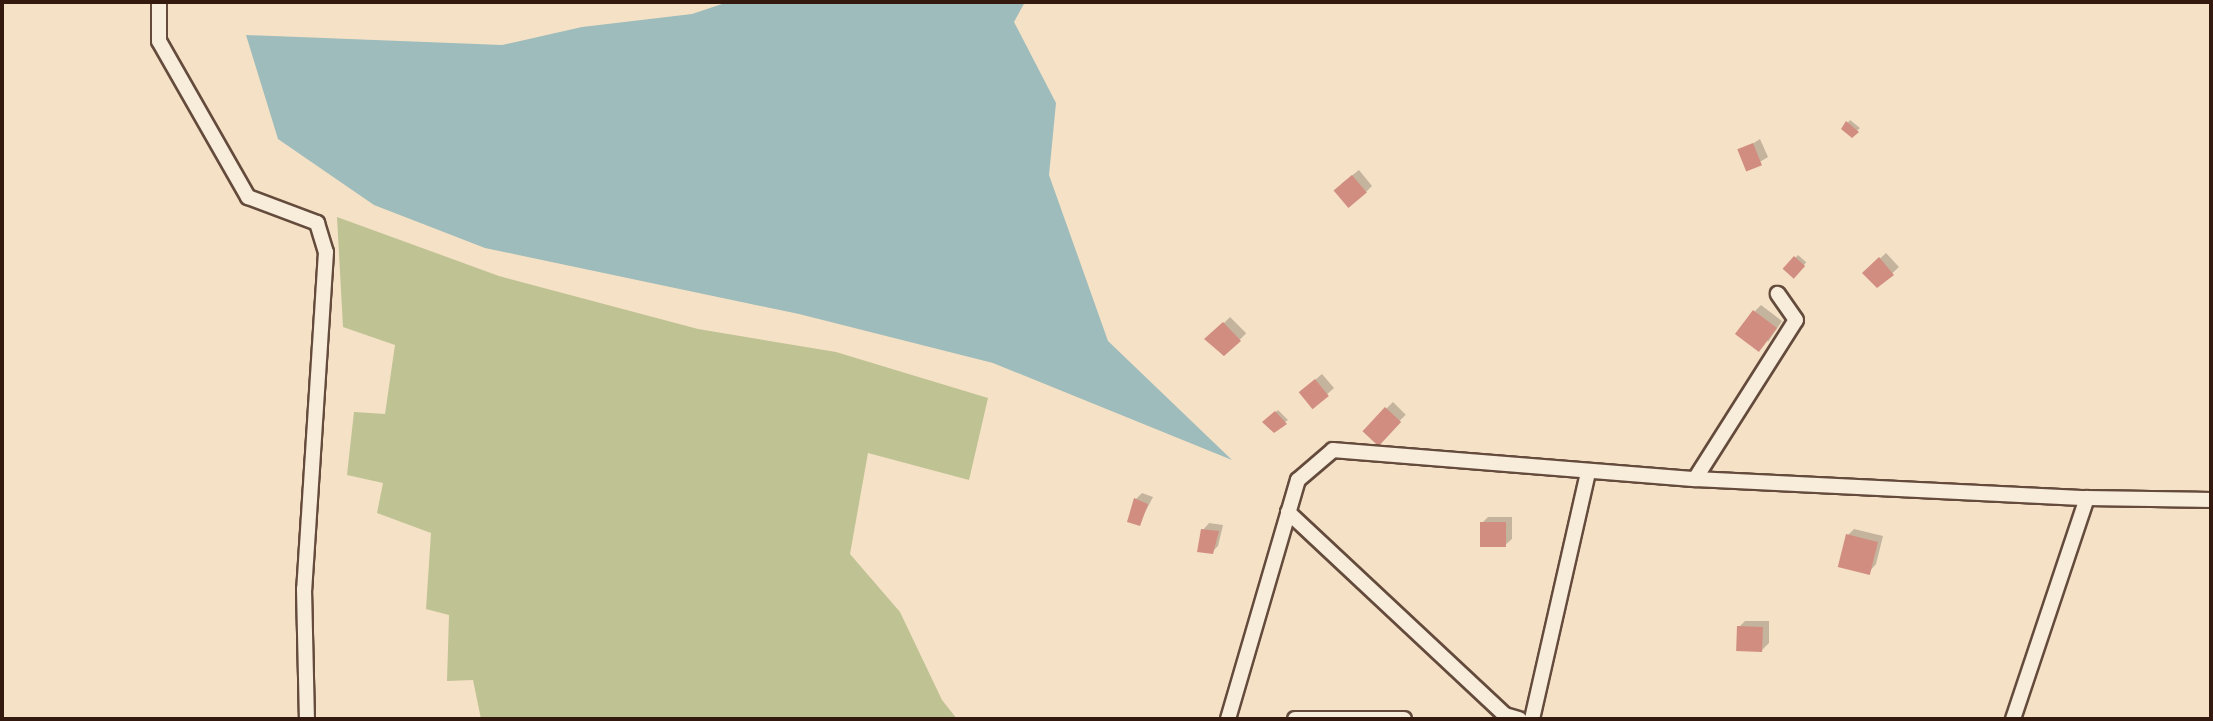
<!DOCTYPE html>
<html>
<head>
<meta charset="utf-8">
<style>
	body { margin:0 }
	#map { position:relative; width:2213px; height:721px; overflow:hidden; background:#f5e1c6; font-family:"IM FELL French Canon",serif }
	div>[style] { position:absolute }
	.green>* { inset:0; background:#bfc293 }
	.water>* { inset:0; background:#9dbcbb }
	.shadow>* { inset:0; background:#0003; transform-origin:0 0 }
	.building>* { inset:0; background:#d18e80; transform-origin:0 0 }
	.roads { filter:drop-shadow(2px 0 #644b3c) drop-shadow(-2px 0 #644b3c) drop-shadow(0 2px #644b3c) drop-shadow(0 -2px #644b3c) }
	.street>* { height:14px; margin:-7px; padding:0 7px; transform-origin:7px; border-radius:7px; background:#f8ecda }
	span { translate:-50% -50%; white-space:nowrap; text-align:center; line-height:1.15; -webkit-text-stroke:8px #f8ecda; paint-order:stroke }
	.frame { position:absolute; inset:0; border:4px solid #33190e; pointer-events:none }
</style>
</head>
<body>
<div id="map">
	<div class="green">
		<div style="clip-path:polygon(337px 217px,499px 276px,698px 329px,836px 352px,988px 398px,969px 480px,868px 453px,850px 554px,900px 612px,942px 700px,957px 719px,481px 719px,473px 680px,447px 681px,449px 615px,426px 609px,431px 533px,377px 513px,383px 483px,347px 475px,354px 412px,385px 414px,395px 345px,343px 327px)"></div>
	</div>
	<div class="water">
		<div style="clip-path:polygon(728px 2px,1025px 2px,1014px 22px,1056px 103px,1049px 175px,1108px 341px,1232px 460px,993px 363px,799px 314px,485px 248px,374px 205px,278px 139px,246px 35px,502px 45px,582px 27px,692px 14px)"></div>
	</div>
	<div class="shadow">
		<div style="clip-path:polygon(1850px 120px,1860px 128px,1852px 135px,1843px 129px)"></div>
		<div style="clip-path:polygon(1760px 139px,1768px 157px,1748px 169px,1741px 151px)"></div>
		<div style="clip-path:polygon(1359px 170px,1372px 186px,1366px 192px,1341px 184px)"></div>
		<div style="left:1886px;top:253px;width:19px;height:29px;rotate:47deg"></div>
		<div style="left:1798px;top:255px;width:11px;height:18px;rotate:41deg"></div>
		<div style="clip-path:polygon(1761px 305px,1782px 321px,1768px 342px,1755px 311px)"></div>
		<div style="left:1230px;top:317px;width:23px;height:32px;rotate:45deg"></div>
		<div style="clip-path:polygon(1322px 374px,1334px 388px,1314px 406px,1308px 386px)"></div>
		<div style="left:1393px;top:402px;width:18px;height:40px;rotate:45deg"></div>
		<div style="clip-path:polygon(1278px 410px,1288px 420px,1275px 430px,1265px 422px)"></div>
		<div style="clip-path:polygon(1142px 493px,1153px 497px,1139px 524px,1136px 499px)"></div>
		<div style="clip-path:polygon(1488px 517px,1512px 517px,1512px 539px,1505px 545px,1482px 523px)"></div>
		<div style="clip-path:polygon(1209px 523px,1223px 525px,1218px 546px,1212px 552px,1203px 530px)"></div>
		<div style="clip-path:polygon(1854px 529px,1883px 536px,1876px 564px,1870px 571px,1848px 535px)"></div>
		<div style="clip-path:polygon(1745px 621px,1769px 621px,1769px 643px,1762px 650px,1739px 627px)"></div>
	</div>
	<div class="building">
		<div style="clip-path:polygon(1846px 121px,1859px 132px,1852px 138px,1841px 129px)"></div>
		<div style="left:1753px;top:143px;width:24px;height:17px;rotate:68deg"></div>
		<div style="left:1352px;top:175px;width:23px;height:24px;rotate:50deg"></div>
		<div style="left:1794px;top:256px;width:15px;height:17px;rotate:42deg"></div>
		<div style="clip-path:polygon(1879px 257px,1894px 275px,1877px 288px,1862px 273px)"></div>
		<div style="left:1753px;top:310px;width:30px;height:30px;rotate:37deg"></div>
		<div style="clip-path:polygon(1223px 322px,1241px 341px,1224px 356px,1204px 339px)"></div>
		<div style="left:1315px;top:379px;width:22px;height:21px;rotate:51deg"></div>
		<div style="left:1385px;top:407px;width:22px;height:33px;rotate:43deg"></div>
		<div style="clip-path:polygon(1275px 411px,1287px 424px,1274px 433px,1262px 422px)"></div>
		<div style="clip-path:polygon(1134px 498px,1148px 504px,1140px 526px,1127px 522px)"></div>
		<div style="left:1480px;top:522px;width:26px;height:25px"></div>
		<div style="clip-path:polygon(1201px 529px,1219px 531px,1213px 554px,1197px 552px)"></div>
		<div style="left:1846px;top:534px;width:33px;height:34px;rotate:14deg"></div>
		<div style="left:1737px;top:626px;width:26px;height:25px;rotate:2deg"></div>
	</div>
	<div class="roads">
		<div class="street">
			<div style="left:159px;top:2px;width:39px;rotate:90deg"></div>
			<div style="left:159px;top:41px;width:180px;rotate:60.3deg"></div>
			<div style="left:248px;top:197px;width:74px;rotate:20.6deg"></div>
			<div style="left:317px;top:223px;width:30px;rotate:73deg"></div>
			<div style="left:326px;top:252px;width:338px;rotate:93.7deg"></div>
			<div style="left:304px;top:589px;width:130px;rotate:88.7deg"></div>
			<div style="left:1695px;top:479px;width:188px;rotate:-57.6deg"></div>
			<div style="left:1796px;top:320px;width:32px;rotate:-125deg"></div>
			<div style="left:1288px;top:512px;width:297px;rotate:43.1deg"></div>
			<div style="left:1505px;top:715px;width:15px;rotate:16deg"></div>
			<div style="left:1228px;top:719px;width:249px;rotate:-73.7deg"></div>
			<div style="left:1298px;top:480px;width:46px;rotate:-40.6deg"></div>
			<div style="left:1333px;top:450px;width:363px;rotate:4.6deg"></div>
			<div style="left:1695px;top:479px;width:392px;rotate:2.8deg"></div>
			<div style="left:2087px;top:498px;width:124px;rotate:0.9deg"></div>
			<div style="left:1295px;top:719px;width:109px"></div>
			<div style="left:1532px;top:719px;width:253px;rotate:-77.2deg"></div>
			<div style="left:2013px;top:719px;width:233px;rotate:-71.5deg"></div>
		</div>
	</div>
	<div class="frame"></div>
</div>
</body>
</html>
